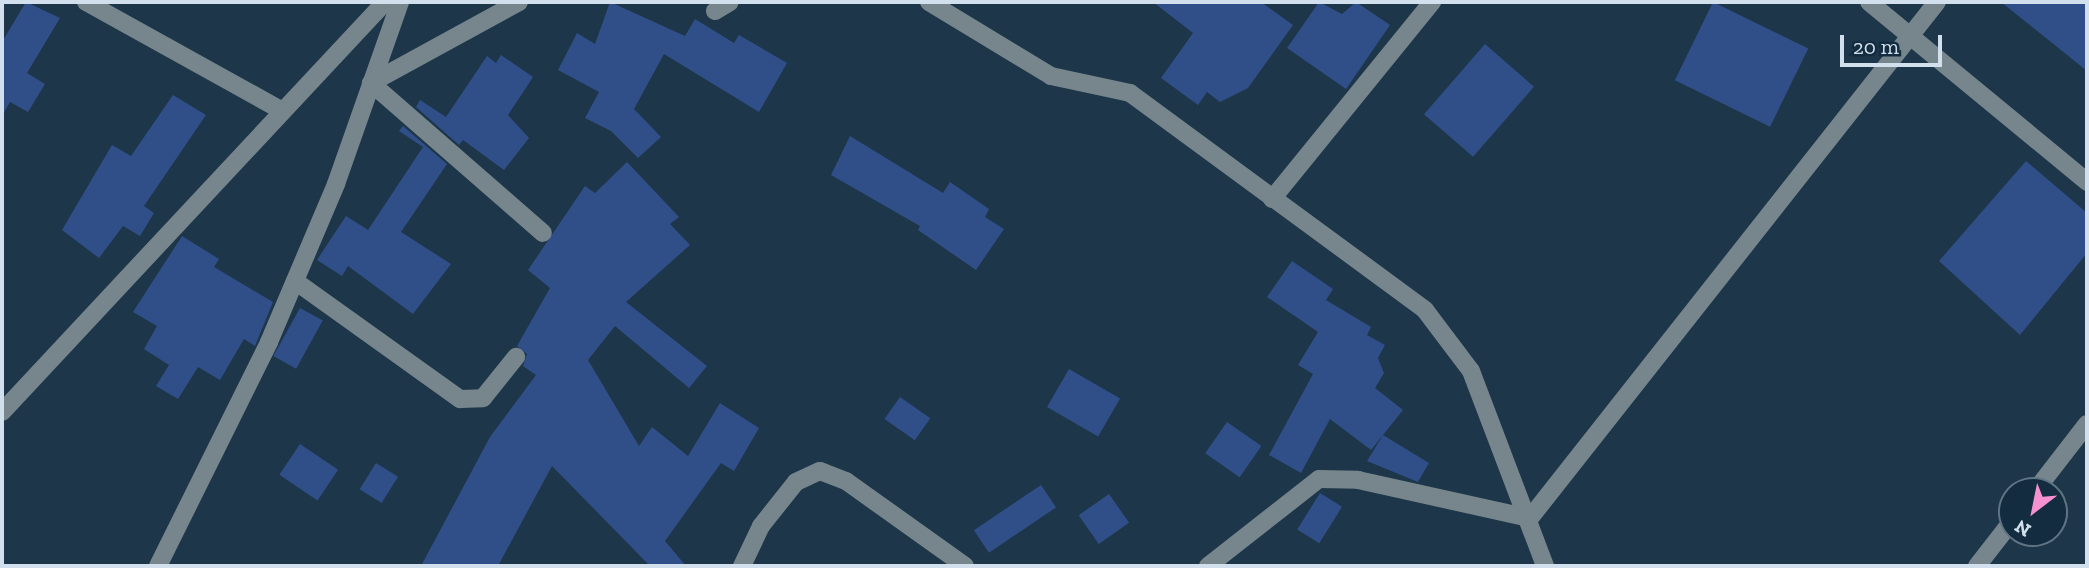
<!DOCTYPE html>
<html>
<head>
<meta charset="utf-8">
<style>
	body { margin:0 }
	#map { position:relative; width:2089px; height:568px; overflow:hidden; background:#1d3649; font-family:"Zilla Slab",serif }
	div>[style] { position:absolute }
	.building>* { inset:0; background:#304f89; transform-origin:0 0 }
	.minor>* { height:18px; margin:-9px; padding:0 9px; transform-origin:9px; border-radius:9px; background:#76868c }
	span { translate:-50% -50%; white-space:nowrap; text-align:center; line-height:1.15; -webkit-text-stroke:5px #132c3f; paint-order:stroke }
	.frame { position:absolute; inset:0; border:4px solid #d1e0ec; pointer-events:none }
	.north { position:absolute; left:1998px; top:477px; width:70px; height:70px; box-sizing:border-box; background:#132c3f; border:2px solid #5f7484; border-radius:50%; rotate:212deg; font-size:19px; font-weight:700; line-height:28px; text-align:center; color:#d1e0ec }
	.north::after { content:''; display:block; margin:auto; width:24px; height:32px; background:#f590d1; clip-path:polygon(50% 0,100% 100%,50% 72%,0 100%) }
	.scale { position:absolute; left:1840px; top:35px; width:102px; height:32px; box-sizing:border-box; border:4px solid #d1e0ec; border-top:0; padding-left:9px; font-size:21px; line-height:24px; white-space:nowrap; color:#d1e0ec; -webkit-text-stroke:5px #132c3f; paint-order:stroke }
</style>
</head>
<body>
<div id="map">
	<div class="building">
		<div style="clip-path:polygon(26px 2px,60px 18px,27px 73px,45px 84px,28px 112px,10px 102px,2px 116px,2px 42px)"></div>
		<div style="clip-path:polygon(610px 2px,685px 36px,695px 19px,734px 43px,739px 35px,787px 63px,759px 112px,664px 54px,634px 109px,661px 137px,638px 158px,611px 131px,585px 118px,599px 92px,558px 70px,577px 33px,595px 44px)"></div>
		<div style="clip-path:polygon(1153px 2px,1261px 2px,1293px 25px,1248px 88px,1220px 102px,1207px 92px,1198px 105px,1161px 78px,1193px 33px)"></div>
		<div style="clip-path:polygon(1319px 2px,1342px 14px,1356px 2px,1390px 25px,1346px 89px,1287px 48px)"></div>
		<div style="left:1713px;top:2px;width:106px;height:87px;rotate:26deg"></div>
		<div style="clip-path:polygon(2001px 2px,2087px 2px,2087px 71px)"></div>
		<div style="left:1485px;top:44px;width:65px;height:93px;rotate:41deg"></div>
		<div style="clip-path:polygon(501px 55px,533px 77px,508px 115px,529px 138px,504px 170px,463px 140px,459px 145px,416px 107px,420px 100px,446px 117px,487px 56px,496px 63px)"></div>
		<div style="clip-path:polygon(173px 95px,206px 115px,144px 206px,154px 213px,140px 236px,123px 226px,99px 258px,62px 230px,112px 145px,131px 156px)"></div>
		<div style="clip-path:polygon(403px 126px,447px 164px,401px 232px,451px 264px,413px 314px,348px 266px,342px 276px,317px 260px,346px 216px,368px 230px,423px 147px,399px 131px)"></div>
		<div style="clip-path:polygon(850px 136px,943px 193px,950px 182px,989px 209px,985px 217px,1004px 229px,976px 270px,918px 230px,920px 226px,831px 175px)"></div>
		<div style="clip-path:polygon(2026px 161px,2087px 213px,2087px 253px,2020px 335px,1939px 261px)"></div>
		<div style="clip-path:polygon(627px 162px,679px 217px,670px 224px,690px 245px,626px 302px,707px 366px,689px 388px,615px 326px,588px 360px,639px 446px,652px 427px,688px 456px,720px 403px,759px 428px,734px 471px,721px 463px,665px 541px,686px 566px,650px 566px,552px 466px,498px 566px,421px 566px,490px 437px,536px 375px,523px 366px,527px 354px,517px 346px,550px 288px,528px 270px,585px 186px,595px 193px)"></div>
		<div style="clip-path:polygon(182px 236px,219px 259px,214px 267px,273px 302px,255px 346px,244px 339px,220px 380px,198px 367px,178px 399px,156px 386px,169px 365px,144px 349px,157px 326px,133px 312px)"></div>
		<div style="clip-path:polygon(1292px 261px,1333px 289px,1326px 300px,1371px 327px,1367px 335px,1385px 345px,1378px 358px,1384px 373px,1375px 388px,1403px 410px,1371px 450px,1330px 419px,1301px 473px,1269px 455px,1313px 374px,1298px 365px,1318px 332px,1267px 297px)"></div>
		<div style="left:300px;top:308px;width:26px;height:55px;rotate:29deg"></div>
		<div style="left:1069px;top:369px;width:59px;height:44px;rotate:30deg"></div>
		<div style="left:900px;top:397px;width:37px;height:27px;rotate:35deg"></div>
		<div style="left:1227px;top:422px;width:42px;height:38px;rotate:35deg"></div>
		<div style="clip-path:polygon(1383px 435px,1429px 463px,1418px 482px,1367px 461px)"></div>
		<div style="left:300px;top:444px;width:46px;height:37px;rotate:34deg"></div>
		<div style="left:376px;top:463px;width:26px;height:31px;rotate:32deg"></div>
		<div style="left:1041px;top:485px;width:27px;height:81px;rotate:56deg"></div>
		<div style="left:1320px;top:493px;width:26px;height:43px;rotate:32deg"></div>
		<div style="left:1109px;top:494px;width:35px;height:37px;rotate:55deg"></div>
	</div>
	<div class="minor">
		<div style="left:86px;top:2px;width:225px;rotate:29deg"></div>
		<div style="left:519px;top:2px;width:169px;rotate:151.3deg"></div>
		<div style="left:371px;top:83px;width:228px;rotate:41.1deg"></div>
		<div style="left:929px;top:2px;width:143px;rotate:31.2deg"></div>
		<div style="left:1051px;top:76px;width:81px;rotate:12.1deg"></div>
		<div style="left:1130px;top:93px;width:366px;rotate:36.3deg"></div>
		<div style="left:1425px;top:310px;width:76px;rotate:53deg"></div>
		<div style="left:1471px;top:371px;width:209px;rotate:69.2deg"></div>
		<div style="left:1869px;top:2px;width:283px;rotate:39.5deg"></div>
		<div style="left:715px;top:11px;width:17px;rotate:-31deg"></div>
		<div style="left:1272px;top:199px;width:254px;rotate:-50.9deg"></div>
		<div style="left:295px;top:281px;width:203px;rotate:35.6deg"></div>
		<div style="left:460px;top:399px;width:23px;rotate:-2deg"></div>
		<div style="left:483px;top:398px;width:53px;rotate:-51.2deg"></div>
		<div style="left:2px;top:412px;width:561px;rotate:-46.95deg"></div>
		<div style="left:2035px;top:491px;width:85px;rotate:-52.2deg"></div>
		<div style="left:158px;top:566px;width:250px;rotate:-63.6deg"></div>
		<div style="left:269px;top:342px;width:172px;rotate:-67deg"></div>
		<div style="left:336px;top:184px;width:193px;rotate:-70.6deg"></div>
		<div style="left:742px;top:566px;width:44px;rotate:-64.6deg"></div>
		<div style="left:761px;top:526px;width:56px;rotate:-51.5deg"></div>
		<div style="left:796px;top:482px;width:26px;rotate:-25deg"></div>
		<div style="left:820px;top:471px;width:28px;rotate:21deg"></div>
		<div style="left:846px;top:481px;width:146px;rotate:35.5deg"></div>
		<div style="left:1208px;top:566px;width:141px;rotate:-38.1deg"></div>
		<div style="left:1319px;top:479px;width:39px;rotate:1deg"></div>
		<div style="left:1358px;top:480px;width:176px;rotate:12.5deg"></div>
		<div style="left:1530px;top:518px;width:657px;rotate:-51.74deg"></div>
		<div style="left:1977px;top:566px;width:57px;rotate:-52.1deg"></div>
	</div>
	<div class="frame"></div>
	<div class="north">N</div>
	<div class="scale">20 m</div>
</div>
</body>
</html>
